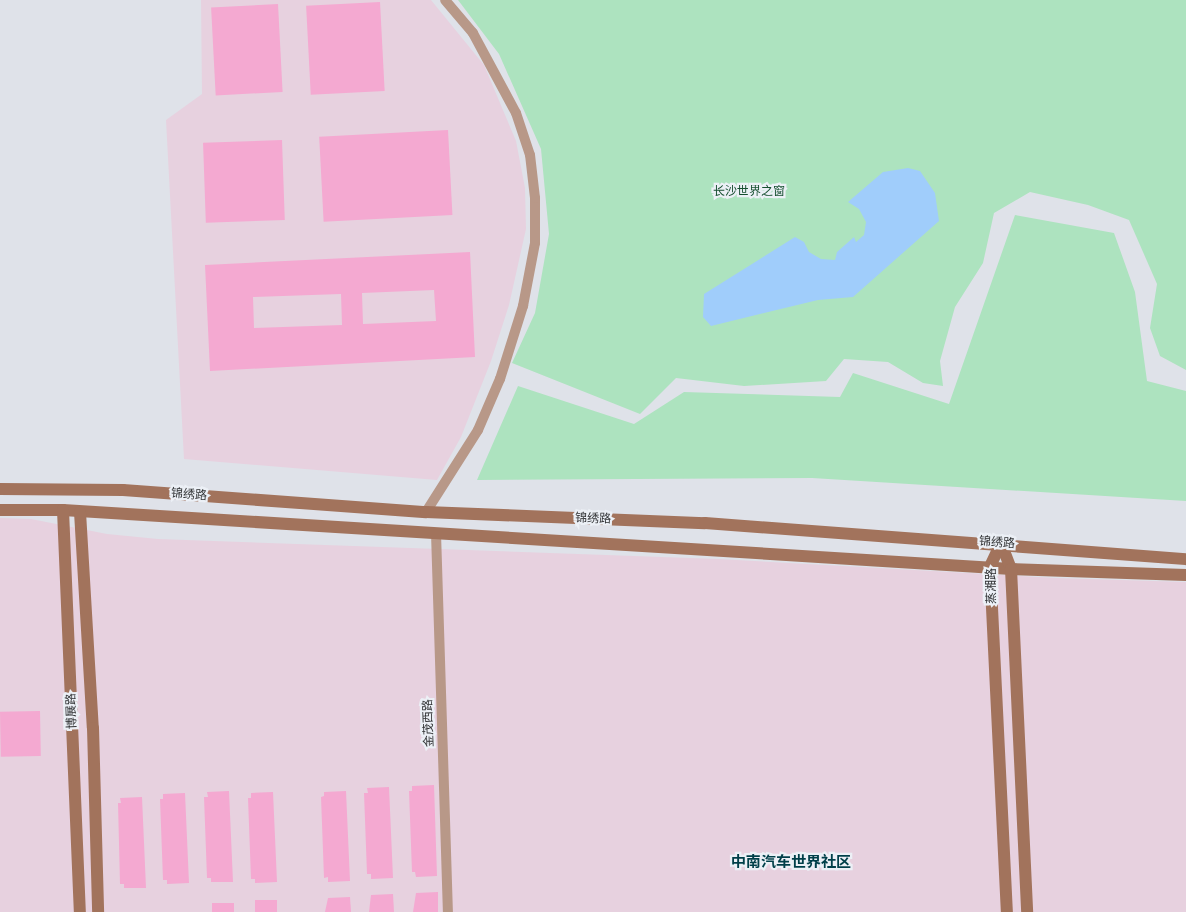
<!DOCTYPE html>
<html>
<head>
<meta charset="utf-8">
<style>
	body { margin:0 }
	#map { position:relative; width:1186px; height:912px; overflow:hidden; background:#dfe2e9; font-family:Arial,"Noto Sans SC",sans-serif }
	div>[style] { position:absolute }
	.commercial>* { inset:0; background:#e7d1df }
	.green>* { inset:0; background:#ade3bf }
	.water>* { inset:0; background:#a0cdfb }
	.building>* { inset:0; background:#f4a9d1; transform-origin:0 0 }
	.street>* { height:10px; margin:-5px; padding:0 5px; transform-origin:5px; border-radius:5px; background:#b89888 }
	.secondary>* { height:12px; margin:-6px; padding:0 6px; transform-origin:6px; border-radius:6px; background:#a2735c }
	span { translate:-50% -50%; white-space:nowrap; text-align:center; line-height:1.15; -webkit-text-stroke:4.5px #ecf0f6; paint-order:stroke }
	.park-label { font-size:12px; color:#164f30 }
	.street-label { font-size:12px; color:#303234 }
	.quarter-label { font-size:15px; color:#003f49; font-weight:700 }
</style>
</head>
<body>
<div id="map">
	<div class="commercial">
		<div style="clip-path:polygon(201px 0,431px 0,484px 65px,516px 141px,525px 188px,526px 229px,509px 305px,491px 361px,461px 437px,437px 480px,184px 459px,166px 120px,202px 94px)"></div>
		<div style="clip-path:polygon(0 518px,31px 519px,107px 534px,158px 539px,718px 559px,1056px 578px,1186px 582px,1186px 912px,0 912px)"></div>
	</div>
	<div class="green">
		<div style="clip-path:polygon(458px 0,1186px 0,1186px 370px,1160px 356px,1150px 328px,1157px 284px,1129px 220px,1088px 205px,1030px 192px,994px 213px,983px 263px,955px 307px,940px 361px,943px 386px,923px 383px,888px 362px,844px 359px,826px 381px,744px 386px,676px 378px,640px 414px,512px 363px,535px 313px,549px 234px,541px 149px,499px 54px)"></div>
		<div style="clip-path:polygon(1015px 215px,1114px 233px,1135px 292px,1147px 381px,1186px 391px,1186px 501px,812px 478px,477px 480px,518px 386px,634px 424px,684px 392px,840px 397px,853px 373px,949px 404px)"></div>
	</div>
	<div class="water">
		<div style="clip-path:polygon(908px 168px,920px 171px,935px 193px,939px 221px,853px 297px,818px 300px,711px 326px,703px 317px,704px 294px,795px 237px,804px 242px,809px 252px,821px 259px,835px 260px,837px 252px,854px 237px,856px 242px,864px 235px,866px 222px,859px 209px,848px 202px,883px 172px)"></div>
	</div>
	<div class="building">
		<div style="left:380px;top:2px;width:89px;height:74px;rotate:87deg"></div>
		<div style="left:278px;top:4px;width:88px;height:67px;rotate:87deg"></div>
		<div style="left:448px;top:130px;width:85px;height:129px;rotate:87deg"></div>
		<div style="left:282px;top:140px;width:80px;height:79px;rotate:88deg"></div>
		<div style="clip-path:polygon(evenodd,470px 252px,475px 357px,210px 371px,205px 265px,470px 252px,434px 290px,436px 321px,363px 324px,362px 293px,434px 290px,470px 252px,341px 294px,342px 325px,254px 328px,253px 297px,341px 294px)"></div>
		<div style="left:40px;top:711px;width:45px;height:40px;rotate:89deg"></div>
		<div style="clip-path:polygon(434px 785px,437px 876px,416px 877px,415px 872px,412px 872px,409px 791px,412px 791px,412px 786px)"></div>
		<div style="clip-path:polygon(389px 787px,393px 878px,371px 879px,371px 874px,367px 874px,364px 793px,368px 793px,367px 788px)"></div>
		<div style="clip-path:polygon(229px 791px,233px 882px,211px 882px,211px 878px,207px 878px,204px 797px,208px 797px,207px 792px)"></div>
		<div style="clip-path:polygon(346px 791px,350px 881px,328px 882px,328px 877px,324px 878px,321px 797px,324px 796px,324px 792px)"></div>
		<div style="clip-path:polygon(273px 792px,277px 882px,255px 883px,255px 879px,251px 879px,248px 798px,251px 798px,251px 793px)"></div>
		<div style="clip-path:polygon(185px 793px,189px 883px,167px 884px,167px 880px,163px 880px,160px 799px,163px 799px,163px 794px)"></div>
		<div style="clip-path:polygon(142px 797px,146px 888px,124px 888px,124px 884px,120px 884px,118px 803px,121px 803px,120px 798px)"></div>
		<div style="clip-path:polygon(438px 892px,438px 912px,413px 912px,416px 893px)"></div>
		<div style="clip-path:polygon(393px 894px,394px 912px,369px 912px,371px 895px)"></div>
		<div style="clip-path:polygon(350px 897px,351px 912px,325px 912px,328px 898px)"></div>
		<div style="left:277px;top:900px;width:12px;height:22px;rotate:90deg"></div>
		<div style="left:234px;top:903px;width:9px;height:22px;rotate:90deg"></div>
	</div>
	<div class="street">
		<div style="left:426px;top:512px;width:97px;rotate:-57.6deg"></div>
		<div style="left:478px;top:430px;width:56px;rotate:-66.7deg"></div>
		<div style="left:500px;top:379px;width:77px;rotate:-72.5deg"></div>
		<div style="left:523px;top:306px;width:64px;rotate:-79.2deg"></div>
		<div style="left:535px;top:243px;width:45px;rotate:-90deg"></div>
		<div style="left:535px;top:198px;width:43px;rotate:-96.6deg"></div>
		<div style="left:530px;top:155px;width:44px;rotate:-108.4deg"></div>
		<div style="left:516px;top:113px;width:91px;rotate:-118.3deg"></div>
		<div style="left:473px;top:33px;width:43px;rotate:-130.3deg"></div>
		<div style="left:436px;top:533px;width:379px;rotate:88.2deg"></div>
	</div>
	<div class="secondary">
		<div style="left:0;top:489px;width:123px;rotate:0.5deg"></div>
		<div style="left:123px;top:490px;width:304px;rotate:4.2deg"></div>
		<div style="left:426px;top:512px;width:279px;rotate:2.3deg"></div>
		<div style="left:705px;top:523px;width:482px;rotate:4.3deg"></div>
		<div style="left:0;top:510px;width:63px"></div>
		<div style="left:63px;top:510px;width:950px;rotate:3.56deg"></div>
		<div style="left:1011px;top:569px;width:175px;rotate:2deg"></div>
		<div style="left:63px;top:510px;width:402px;rotate:87.6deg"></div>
		<div style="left:80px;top:512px;width:216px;rotate:86.6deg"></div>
		<div style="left:93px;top:728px;width:184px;rotate:88.4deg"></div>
		<div style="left:1001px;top:543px;width:26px;rotate:115deg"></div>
		<div style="left:990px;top:567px;width:345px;rotate:87.2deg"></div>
		<div style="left:1001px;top:543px;width:28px;rotate:69deg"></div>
		<div style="left:1011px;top:569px;width:343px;rotate:87.3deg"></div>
	</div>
	<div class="park-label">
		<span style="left:749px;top:192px">长沙世界之窗</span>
	</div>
	<div class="street-label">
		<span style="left:189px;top:495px;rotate:4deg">锦绣路</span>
		<span style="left:593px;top:519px;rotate:2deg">锦绣路</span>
		<span style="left:997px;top:543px;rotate:4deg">锦绣路</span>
		<span style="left:992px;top:586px;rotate:-90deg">蒸湘路</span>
		<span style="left:72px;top:711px;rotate:-92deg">博展路</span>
		<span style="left:429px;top:723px;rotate:-92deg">金茂西路</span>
	</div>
	<div class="quarter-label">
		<span style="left:791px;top:862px">中南汽车世界社区</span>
	</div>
</div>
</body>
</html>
